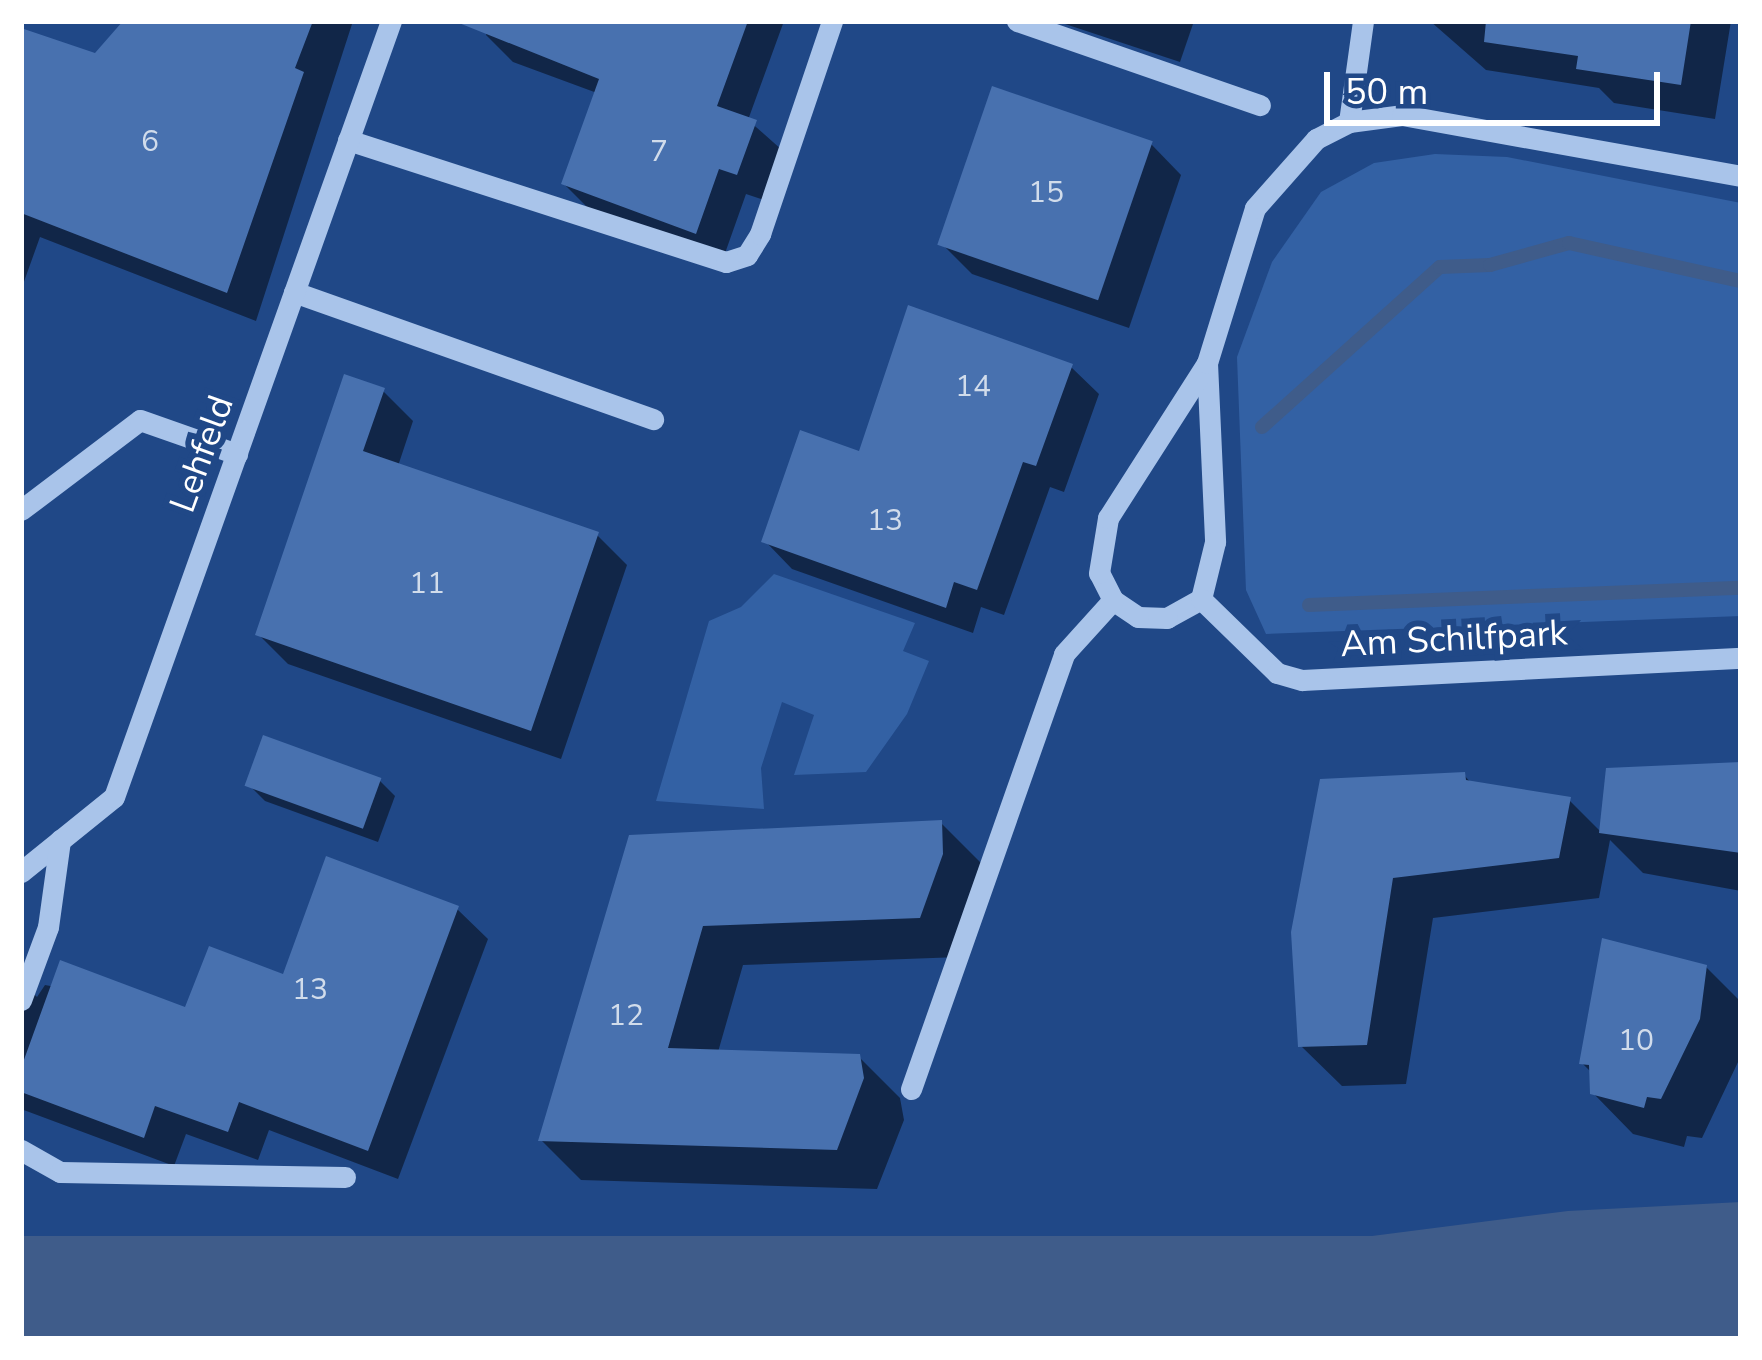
<!DOCTYPE html>
<html>
<head>
<meta charset="utf-8">
<style>
	body { margin:0 }
	#map { position:relative; width:1762px; height:1360px; overflow:hidden; background:#204887; font-family:"Nunito Sans",sans-serif }
	div>[style] { position:absolute }
	.green>* { inset:0; background:#3361a4 }
	.water>* { inset:0; background:#3f5c8a }
	.shadow>* { inset:0; background:#0007 }
	.stream>* { height:14px; margin:-7px; padding:0 7px; transform-origin:7px; border-radius:7px; background:#3f5c8a }
	.building>* { inset:0; background:#4871af; transform-origin:0 0 }
	.minor>* { height:21px; margin:-10.5px; padding:0 10.5px; transform-origin:10.5px; border-radius:10.5px; background:#a9c4ea }
	span { translate:-50% -50%; white-space:nowrap; text-align:center; line-height:1.15; -webkit-text-stroke:12px #204887; paint-order:stroke }
	.number-label { font-size:30px; color:#d1dceb }
	.number-label span { -webkit-text-stroke-width:0 }
	.street-label { font-size:36px; color:#fff }
	.frame { position:absolute; inset:0; border:24px solid #fff; pointer-events:none }
	.scale { position:absolute; left:1324px; top:72px; width:336px; height:54px; box-sizing:border-box; border:6px solid #fff; border-top:0; padding-left:15px; font-size:36px; line-height:42px; white-space:nowrap; color:#fff; -webkit-text-stroke:9px #204887; paint-order:stroke }
</style>
</head>
<body>
<div id="map">
	<div class="green">
		<div style="clip-path:polygon(1435px 154px,1507px 157px,1741px 203px,1741px 616px,1266px 634px,1246px 590px,1237px 357px,1272px 262px,1321px 192px,1374px 163px)"></div>
		<div style="clip-path:polygon(774px 574px,915px 623px,903px 651px,929px 661px,907px 714px,866px 772px,794px 775px,814px 715px,782px 702px,761px 768px,764px 809px,656px 801px,709px 621px,741px 607px)"></div>
	</div>
	<div class="water">
		<div style="clip-path:polygon(1741px 1202px,1741px 1339px,21px 1339px,21px 1236px,1372px 1236px,1568px 1211px)"></div>
	</div>
	<div class="shadow">
		<div style="clip-path:polygon(126px 21px,353px 21px,256px 321px,40px 237px,21px 290px,21px 31px,96px 56px)"></div>
		<div style="clip-path:polygon(491px 21px,784px 21px,748px 120px,782px 150px,764px 200px,746px 194px,723px 259px,591px 211px,564px 184px,597px 93px,513px 62px,486px 35px)"></div>
		<div style="clip-path:polygon(1056px 21px,1194px 21px,1180px 62px)"></div>
		<div style="clip-path:polygon(1430px 21px,1731px 21px,1715px 119px,1614px 103px,1599px 88px,1486px 70px)"></div>
		<div style="clip-path:polygon(1151px 144px,1181px 175px,1129px 328px,972px 274px,942px 244px)"></div>
		<div style="clip-path:polygon(1071px 367px,1099px 394px,1064px 492px,1050px 487px,1004px 615px,981px 607px,973px 633px,792px 569px,765px 541px,861px 455px)"></div>
		<div style="clip-path:polygon(383px 391px,413px 421px,398px 466px,597px 535px,627px 565px,561px 759px,288px 664px,258px 634px)"></div>
		<div style="clip-path:polygon(1741px 764px,1741px 891px,1643px 873px,1610px 840px,1599px 898px,1433px 918px,1406px 1084px,1342px 1086px,1301px 1046px,1294px 932px,1464px 775px,1472px 784px,1569px 800px,1602px 833px)"></div>
		<div style="clip-path:polygon(379px 780px,395px 796px,378px 842px,265px 801px,249px 785px)"></div>
		<div style="clip-path:polygon(941px 823px,981px 863px,960px 957px,743px 965px,718px 1052px,859px 1057px,900px 1098px,904px 1120px,877px 1189px,581px 1180px,541px 1140px,631px 838px)"></div>
		<div style="clip-path:polygon(457px 909px,488px 939px,398px 1179px,269px 1130px,258px 1160px,186px 1134px,174px 1166px,21px 1109px,21px 981px,37px 997px,45px 985px,187px 1011px)"></div>
		<div style="clip-path:polygon(1706px 967px,1741px 1002px,1739px 1060px,1702px 1138px,1687px 1136px,1684px 1147px,1633px 1134px,1593px 1093px,1592px 1073px,1582px 1063px)"></div>
	</div>
	<div class="stream">
		<div style="left:1262px;top:427px;width:239px;rotate:-42deg"></div>
		<div style="left:1440px;top:267px;width:50px;rotate:-2.3deg"></div>
		<div style="left:1490px;top:265px;width:82px;rotate:-15.6deg"></div>
		<div style="left:1569px;top:243px;width:176px;rotate:12.5deg"></div>
		<div style="left:1309px;top:605px;width:432px;rotate:-2.3deg"></div>
	</div>
	<div class="building">
		<div style="clip-path:polygon(123px 21px,313px 21px,295px 68px,304px 72px,227px 293px,21px 213px,21px 28px,95px 53px)"></div>
		<div style="clip-path:polygon(454px 21px,748px 21px,717px 106px,757px 120px,737px 175px,719px 169px,696px 234px,561px 184px,599px 79px)"></div>
		<div style="clip-path:polygon(1486px 21px,1691px 21px,1681px 85px,1576px 69px,1578px 56px,1484px 42px)"></div>
		<div style="left:992px;top:86px;width:170px;height:168px;rotate:19deg"></div>
		<div style="clip-path:polygon(908px 305px,1073px 364px,1036px 466px,1023px 462px,977px 590px,954px 582px,946px 608px,761px 542px,800px 430px,859px 451px)"></div>
		<div style="clip-path:polygon(344px 374px,385px 388px,363px 451px,599px 532px,531px 731px,255px 635px)"></div>
		<div style="left:263px;top:735px;width:126px;height:54px;rotate:20deg"></div>
		<div style="clip-path:polygon(1741px 762px,1741px 853px,1599px 833px,1606px 768px)"></div>
		<div style="clip-path:polygon(1465px 772px,1466px 780px,1571px 797px,1559px 858px,1393px 878px,1367px 1045px,1298px 1047px,1291px 932px,1320px 779px)"></div>
		<div style="clip-path:polygon(942px 820px,943px 854px,920px 918px,703px 926px,668px 1048px,860px 1054px,864px 1078px,837px 1150px,538px 1141px,629px 835px)"></div>
		<div style="clip-path:polygon(326px 856px,459px 906px,368px 1151px,239px 1102px,228px 1132px,155px 1106px,144px 1138px,21px 1092px,21px 1068px,60px 960px,185px 1007px,209px 946px,283px 974px)"></div>
		<div style="clip-path:polygon(1602px 938px,1707px 965px,1700px 1019px,1661px 1099px,1647px 1097px,1644px 1108px,1590px 1094px,1589px 1065px,1579px 1064px)"></div>
	</div>
	<div class="minor">
		<div style="left:1017px;top:21px;width:257px;rotate:19.1deg"></div>
		<div style="left:1349px;top:122px;width:102px;rotate:-82.1deg"></div>
		<div style="left:348px;top:140px;width:397px;rotate:17.9deg"></div>
		<div style="left:726px;top:262px;width:22px;rotate:-18deg"></div>
		<div style="left:747px;top:255px;width:25px;rotate:-58deg"></div>
		<div style="left:760px;top:234px;width:225px;rotate:-71.3deg"></div>
		<div style="left:294px;top:292px;width:381px;rotate:19.5deg"></div>
		<div style="left:1207px;top:363px;width:179px;rotate:87.4deg"></div>
		<div style="left:1215px;top:542px;width:59px;rotate:103.8deg"></div>
		<div style="left:1201px;top:599px;width:39px;rotate:151deg"></div>
		<div style="left:1167px;top:618px;width:29px;rotate:-178deg"></div>
		<div style="left:1138px;top:617px;width:30px;rotate:-146deg"></div>
		<div style="left:1113px;top:600px;width:30px;rotate:-117deg"></div>
		<div style="left:1099px;top:573px;width:56px;rotate:-80.7deg"></div>
		<div style="left:1108px;top:518px;width:184px;rotate:-57.4deg"></div>
		<div style="left:1207px;top:363px;width:162px;rotate:-72.8deg"></div>
		<div style="left:1255px;top:208px;width:92px;rotate:-48.5deg"></div>
		<div style="left:1316px;top:139px;width:37px;rotate:-27deg"></div>
		<div style="left:1349px;top:122px;width:53px;rotate:-7.5deg"></div>
		<div style="left:1402px;top:115px;width:344px;rotate:10.2deg"></div>
		<div style="left:21px;top:510px;width:149px;rotate:-37.1deg"></div>
		<div style="left:140px;top:420px;width:103px;rotate:19.3deg"></div>
		<div style="left:1201px;top:599px;width:106px;rotate:44.2deg"></div>
		<div style="left:1277px;top:673px;width:26px;rotate:16deg"></div>
		<div style="left:1302px;top:680px;width:440px;rotate:-2.9deg"></div>
		<div style="left:21px;top:872px;width:119px;rotate:-38.9deg"></div>
		<div style="left:114px;top:797px;width:824px;rotate:-70.36deg"></div>
		<div style="left:21px;top:1000px;width:78px;rotate:-69.7deg"></div>
		<div style="left:48px;top:927px;width:88px;rotate:-82.1deg"></div>
		<div style="left:911px;top:1089px;width:461px;rotate:-70.6deg"></div>
		<div style="left:1064px;top:654px;width:73px;rotate:-47.8deg"></div>
		<div style="left:21px;top:1150px;width:45px;rotate:29.4deg"></div>
		<div style="left:60px;top:1172px;width:285px;rotate:1deg"></div>
	</div>
	<div class="number-label">
		<span style="left:150px;top:142px">6</span>
		<span style="left:659px;top:152px">7</span>
		<span style="left:1046px;top:193px">15</span>
		<span style="left:973px;top:387px">14</span>
		<span style="left:885px;top:521px">13</span>
		<span style="left:427px;top:584px">11</span>
		<span style="left:310px;top:990px">13</span>
		<span style="left:626px;top:1016px">12</span>
		<span style="left:1636px;top:1041px">10</span>
	</div>
	<div class="street-label">
		<span style="left:202px;top:454px;rotate:-70deg">Lehfeld</span>
		<span style="left:1454px;top:639px;rotate:-3deg">Am Schilfpark</span>
	</div>
	<div class="frame"></div>
	<div class="scale">50 m</div>
</div>
</body>
</html>
